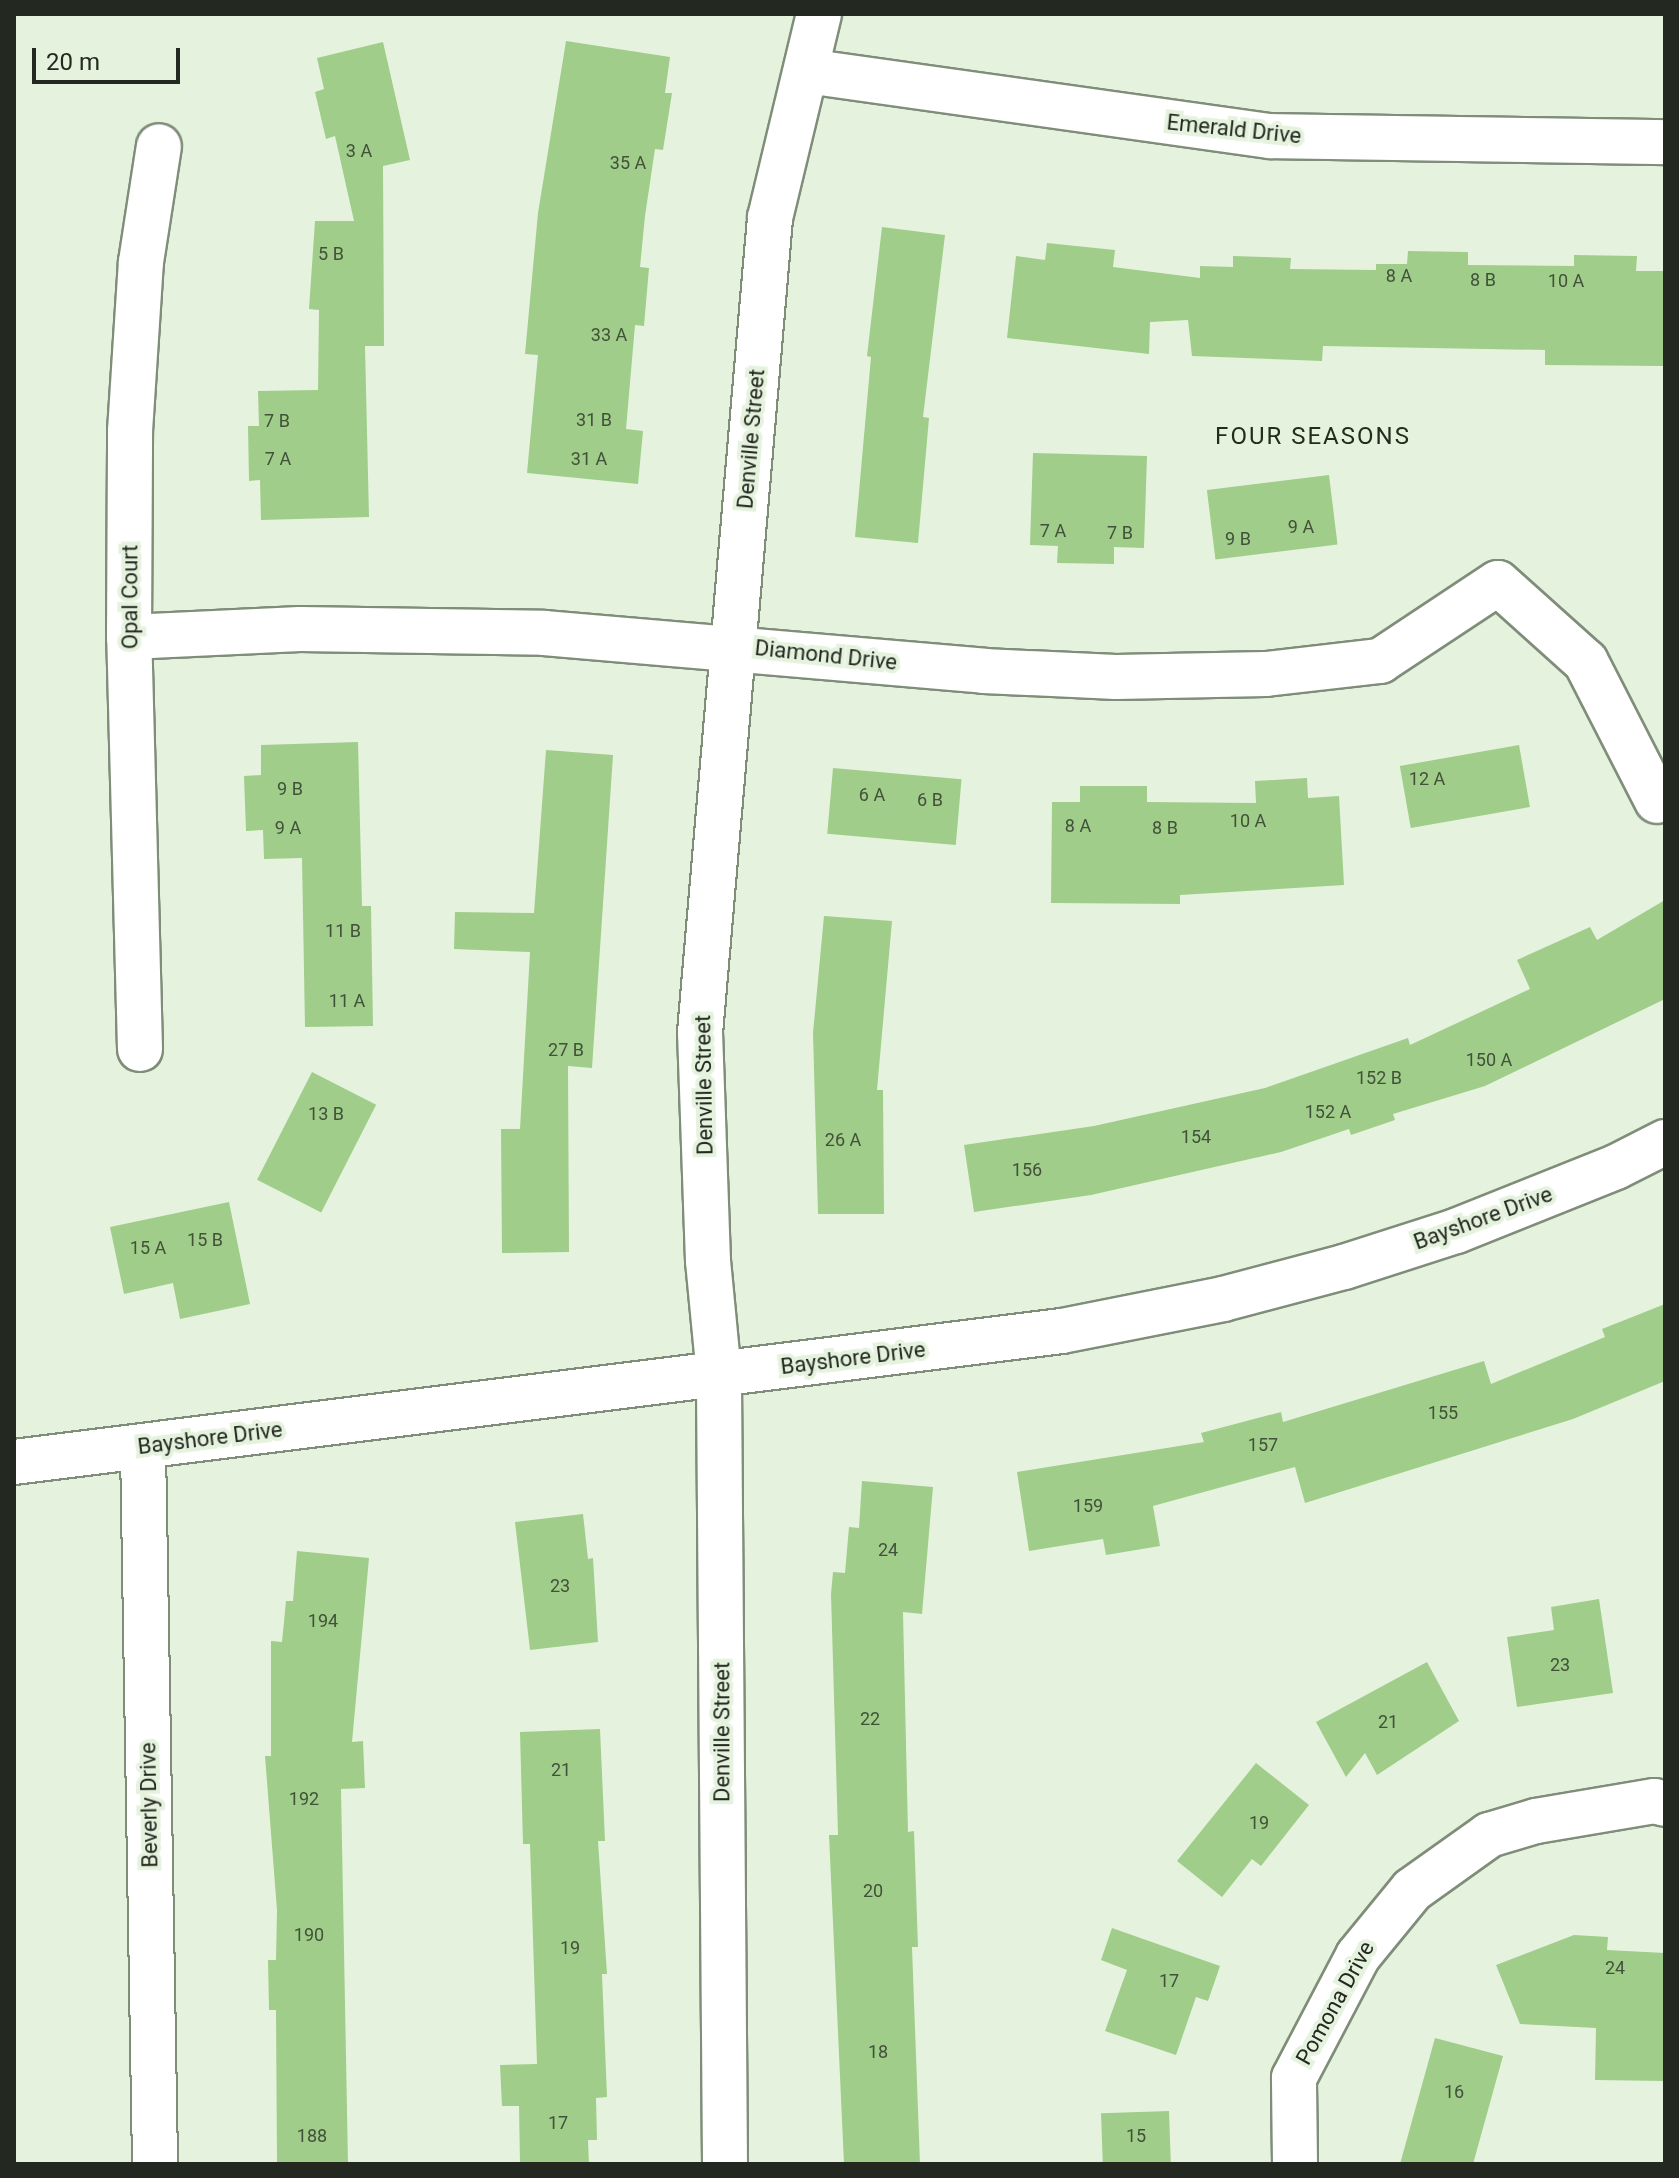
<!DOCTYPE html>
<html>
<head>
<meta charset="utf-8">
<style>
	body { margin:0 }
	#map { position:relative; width:1679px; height:2178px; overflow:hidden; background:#e5f3de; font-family:Roboto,sans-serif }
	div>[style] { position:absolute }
	.building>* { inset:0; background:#a0cd89; transform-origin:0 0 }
	.roads { filter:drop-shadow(2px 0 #7f8d79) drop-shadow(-2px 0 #7f8d79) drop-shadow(0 2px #7f8d79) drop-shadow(0 -2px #7f8d79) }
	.minor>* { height:44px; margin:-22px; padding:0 22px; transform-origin:22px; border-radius:22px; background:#fff }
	span { translate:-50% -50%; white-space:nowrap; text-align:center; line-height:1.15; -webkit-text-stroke:8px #e5f3de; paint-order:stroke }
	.number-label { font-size:18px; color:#42513a }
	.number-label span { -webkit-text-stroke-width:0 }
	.street-label { font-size:22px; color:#232820 }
	.neighbourhood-label { font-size:24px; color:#222d1d; letter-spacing:2px }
	.frame { position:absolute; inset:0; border:16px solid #232820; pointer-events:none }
	.scale { position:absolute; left:32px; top:48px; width:148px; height:36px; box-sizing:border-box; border:4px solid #232820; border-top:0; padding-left:10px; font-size:24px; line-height:28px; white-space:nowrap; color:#232820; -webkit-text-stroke:6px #e5f3de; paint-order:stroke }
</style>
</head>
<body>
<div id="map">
	<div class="building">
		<div style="clip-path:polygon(566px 41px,670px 57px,665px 93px,672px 93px,663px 150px,655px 149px,645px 216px,640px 267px,649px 268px,644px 326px,635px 325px,626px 429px,643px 431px,638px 484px,527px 473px,538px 355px,525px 354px,538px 213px)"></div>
		<div style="clip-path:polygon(383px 42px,410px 160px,383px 166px,384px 346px,365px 346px,369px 517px,261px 520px,260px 480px,249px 481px,248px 426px,259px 426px,258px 391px,318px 390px,319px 310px,309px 309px,315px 221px,354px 221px,335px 136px,326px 139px,315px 92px,324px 89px,317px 58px)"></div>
		<div style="clip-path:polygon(882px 227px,945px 235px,923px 417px,929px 418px,918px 543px,855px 537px,871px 357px,867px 356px)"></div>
		<div style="clip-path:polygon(1047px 243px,1115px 250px,1113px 267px,1200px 278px,1200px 266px,1233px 267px,1233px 256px,1291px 258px,1290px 269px,1376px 270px,1376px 264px,1407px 264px,1408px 251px,1468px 252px,1468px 265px,1574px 266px,1574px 255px,1637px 256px,1636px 271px,1665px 271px,1665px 366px,1545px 365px,1545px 350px,1323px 346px,1322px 361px,1192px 356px,1188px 320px,1150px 322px,1149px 354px,1007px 338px,1016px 256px,1045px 260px)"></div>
		<div style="clip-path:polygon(1033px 453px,1147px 456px,1144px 548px,1114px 547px,1114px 564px,1057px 563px,1058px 546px,1030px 545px)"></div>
		<div style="left:1329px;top:475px;width:70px;height:123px;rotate:83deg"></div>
		<div style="clip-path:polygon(358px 742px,362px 906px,371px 906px,373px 1026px,305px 1027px,302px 858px,264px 859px,263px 830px,246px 831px,244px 776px,261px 775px,261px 745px)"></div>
		<div style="left:1519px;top:745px;width:63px;height:121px;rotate:80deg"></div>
		<div style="clip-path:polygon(546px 750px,613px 755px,592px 1068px,568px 1066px,569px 1252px,502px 1253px,501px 1129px,520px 1129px,530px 952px,454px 949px,455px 912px,534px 913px)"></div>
		<div style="left:833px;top:768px;width:129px;height:66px;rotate:5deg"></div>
		<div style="clip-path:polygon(1307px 778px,1308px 798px,1339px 796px,1344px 885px,1180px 895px,1180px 904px,1051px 903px,1052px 802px,1080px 802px,1080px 786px,1147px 786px,1147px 802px,1256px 803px,1255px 781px)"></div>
		<div style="clip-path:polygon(1665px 900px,1665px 999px,1485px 1086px,1393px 1114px,1395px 1120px,1351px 1135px,1349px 1129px,1281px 1152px,1091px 1195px,974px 1212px,964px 1145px,1094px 1126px,1265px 1088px,1408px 1038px,1410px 1045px,1530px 989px,1517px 960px,1590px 927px,1597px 940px)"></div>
		<div style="clip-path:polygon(824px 916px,892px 921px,877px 1090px,883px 1090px,884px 1214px,818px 1214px,813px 1033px)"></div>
		<div style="left:312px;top:1072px;width:72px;height:121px;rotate:27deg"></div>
		<div style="clip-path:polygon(229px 1202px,250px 1304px,180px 1319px,173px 1283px,124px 1294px,110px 1227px)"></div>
		<div style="clip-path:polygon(1665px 1304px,1665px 1381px,1573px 1419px,1305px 1503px,1295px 1467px,1153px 1506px,1160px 1546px,1106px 1555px,1103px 1539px,1029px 1551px,1017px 1472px,1204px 1442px,1201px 1433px,1281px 1412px,1283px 1422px,1484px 1361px,1491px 1384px,1605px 1337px,1602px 1329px)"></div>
		<div style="clip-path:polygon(862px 1481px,933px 1487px,922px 1614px,903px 1612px,908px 1832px,914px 1831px,918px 1947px,912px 1947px,920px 2164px,844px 2164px,829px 1835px,838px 1835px,831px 1594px,833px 1572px,845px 1573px,849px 1527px,859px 1528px)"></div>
		<div style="clip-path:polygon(583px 1514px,588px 1559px,593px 1558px,598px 1642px,530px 1650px,515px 1522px)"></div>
		<div style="clip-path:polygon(297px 1551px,369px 1558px,352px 1742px,363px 1741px,365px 1788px,341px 1789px,348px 2164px,277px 2162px,276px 2010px,269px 2010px,268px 1960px,276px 1960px,277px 1910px,265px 1756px,271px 1756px,271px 1641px,282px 1642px,286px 1601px,293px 1601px)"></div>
		<div style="clip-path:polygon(1599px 1599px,1613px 1693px,1517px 1707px,1507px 1637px,1554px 1630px,1551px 1607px)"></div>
		<div style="clip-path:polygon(1427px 1662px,1459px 1721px,1377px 1775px,1365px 1753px,1346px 1777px,1316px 1722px)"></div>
		<div style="clip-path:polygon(600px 1729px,605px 1841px,598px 1841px,607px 1974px,602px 1974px,607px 2097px,596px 2098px,597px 2140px,588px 2140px,589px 2164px,520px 2164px,519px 2106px,502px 2106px,500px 2065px,537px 2064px,530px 1844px,523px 1844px,520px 1732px)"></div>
		<div style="clip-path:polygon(1256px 1763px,1309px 1805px,1261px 1866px,1252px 1859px,1222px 1897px,1177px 1861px)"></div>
		<div style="clip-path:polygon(1112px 1928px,1220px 1966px,1208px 2001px,1196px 1997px,1176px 2055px,1105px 2031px,1127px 1970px,1101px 1960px)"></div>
		<div style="clip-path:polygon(1574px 1935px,1608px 1937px,1607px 1950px,1665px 1953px,1665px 2081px,1595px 2080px,1596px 2028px,1520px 2024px,1496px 1965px)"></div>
		<div style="clip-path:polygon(1435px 2038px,1503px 2056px,1473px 2164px,1400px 2164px)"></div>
		<div style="left:1169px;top:2111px;width:53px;height:68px;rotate:88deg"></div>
	</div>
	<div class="roads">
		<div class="minor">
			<div style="left:807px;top:71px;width:468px;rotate:8deg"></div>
			<div style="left:1270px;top:136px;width:395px;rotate:0.9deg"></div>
			<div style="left:129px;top:637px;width:171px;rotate:-2.7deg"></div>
			<div style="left:300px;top:629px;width:244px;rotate:0.9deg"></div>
			<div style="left:544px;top:633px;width:442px;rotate:4.9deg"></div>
			<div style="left:984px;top:671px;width:132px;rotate:2.6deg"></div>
			<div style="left:1116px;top:677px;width:150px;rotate:-1.1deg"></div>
			<div style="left:1266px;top:674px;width:115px;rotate:-6.5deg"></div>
			<div style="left:1380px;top:661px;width:141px;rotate:-33.5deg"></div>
			<div style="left:1498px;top:583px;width:118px;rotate:41.9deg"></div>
			<div style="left:1586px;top:662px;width:156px;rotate:62.9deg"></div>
			<div style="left:140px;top:1049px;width:412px;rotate:-91.5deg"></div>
			<div style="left:129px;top:637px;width:206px;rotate:-89.7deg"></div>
			<div style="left:130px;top:431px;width:169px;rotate:-86.3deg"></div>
			<div style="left:141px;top:262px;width:117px;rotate:-81.2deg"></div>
			<div style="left:143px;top:1447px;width:717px;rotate:89.04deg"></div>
			<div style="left:14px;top:1462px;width:1056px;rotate:-7.13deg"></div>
			<div style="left:1062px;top:1331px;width:164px;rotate:-11.2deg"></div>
			<div style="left:1223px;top:1299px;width:125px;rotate:-14.8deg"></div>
			<div style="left:1344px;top:1267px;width:118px;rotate:-17.8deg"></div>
			<div style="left:1456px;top:1231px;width:172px;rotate:-21.8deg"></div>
			<div style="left:1616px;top:1167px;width:55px;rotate:-27deg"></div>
			<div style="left:725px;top:2164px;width:789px;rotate:-90.44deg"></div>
			<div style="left:719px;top:1375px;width:115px;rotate:-95.5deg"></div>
			<div style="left:708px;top:1261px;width:228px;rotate:-92deg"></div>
			<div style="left:700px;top:1033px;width:818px;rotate:-85.09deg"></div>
			<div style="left:770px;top:218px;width:210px;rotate:-76.5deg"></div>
			<div style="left:1295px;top:2164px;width:86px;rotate:-90.7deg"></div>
			<div style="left:1294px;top:2078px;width:138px;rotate:-62.3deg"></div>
			<div style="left:1358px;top:1956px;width:85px;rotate:-50.7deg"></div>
			<div style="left:1412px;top:1890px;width:95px;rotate:-35.5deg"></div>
			<div style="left:1489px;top:1835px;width:49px;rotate:-16.6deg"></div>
			<div style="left:1536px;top:1821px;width:120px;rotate:-9.6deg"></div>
			<div style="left:1654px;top:1801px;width:11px;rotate:15deg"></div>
		</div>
	</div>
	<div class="number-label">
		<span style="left:359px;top:151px">3 A</span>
		<span style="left:628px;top:163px">35 A</span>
		<span style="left:331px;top:254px">5 B</span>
		<span style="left:1399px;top:276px">8 A</span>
		<span style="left:1483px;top:280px">8 B</span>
		<span style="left:1566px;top:281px">10 A</span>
		<span style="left:609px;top:335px">33 A</span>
		<span style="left:594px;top:420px">31 B</span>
		<span style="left:277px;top:421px">7 B</span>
		<span style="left:278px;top:459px">7 A</span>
		<span style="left:589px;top:459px">31 A</span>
		<span style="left:1301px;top:527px">9 A</span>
		<span style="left:1053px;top:531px">7 A</span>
		<span style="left:1120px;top:533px">7 B</span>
		<span style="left:1238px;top:539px">9 B</span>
		<span style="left:1427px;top:779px">12 A</span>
		<span style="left:290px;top:789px">9 B</span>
		<span style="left:872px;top:795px">6 A</span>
		<span style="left:930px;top:800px">6 B</span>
		<span style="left:1248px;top:821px">10 A</span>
		<span style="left:1078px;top:826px">8 A</span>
		<span style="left:288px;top:828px">9 A</span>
		<span style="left:1165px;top:828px">8 B</span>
		<span style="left:343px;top:931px">11 B</span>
		<span style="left:347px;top:1001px">11 A</span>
		<span style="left:566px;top:1050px">27 B</span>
		<span style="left:1489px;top:1060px">150 A</span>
		<span style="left:1379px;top:1078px">152 B</span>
		<span style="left:1328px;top:1112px">152 A</span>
		<span style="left:326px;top:1114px">13 B</span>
		<span style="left:1196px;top:1137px">154</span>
		<span style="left:843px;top:1140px">26 A</span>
		<span style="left:1027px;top:1170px">156</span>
		<span style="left:205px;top:1240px">15 B</span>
		<span style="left:148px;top:1248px">15 A</span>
		<span style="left:1443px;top:1413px">155</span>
		<span style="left:1263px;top:1445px">157</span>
		<span style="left:1088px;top:1506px">159</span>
		<span style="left:888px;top:1550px">24</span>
		<span style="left:560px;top:1586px">23</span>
		<span style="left:323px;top:1621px">194</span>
		<span style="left:1560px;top:1665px">23</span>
		<span style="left:870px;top:1719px">22</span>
		<span style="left:1388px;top:1722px">21</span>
		<span style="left:561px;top:1770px">21</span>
		<span style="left:304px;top:1799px">192</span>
		<span style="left:1259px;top:1823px">19</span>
		<span style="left:873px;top:1891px">20</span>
		<span style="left:309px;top:1935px">190</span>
		<span style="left:570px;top:1948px">19</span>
		<span style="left:1615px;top:1968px">24</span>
		<span style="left:1169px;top:1981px">17</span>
		<span style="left:878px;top:2052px">18</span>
		<span style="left:1454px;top:2092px">16</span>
		<span style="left:558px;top:2123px">17</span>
		<span style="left:312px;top:2136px">188</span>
		<span style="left:1136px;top:2136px">15</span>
	</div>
	<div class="street-label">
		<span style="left:1234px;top:129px;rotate:6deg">Emerald Drive</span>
		<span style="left:751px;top:439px;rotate:-85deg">Denville Street</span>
		<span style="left:130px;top:597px;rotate:-90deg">Opal Court</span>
		<span style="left:826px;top:655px;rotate:6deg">Diamond Drive</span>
		<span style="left:704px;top:1085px;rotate:-91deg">Denville Street</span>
		<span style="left:1483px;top:1218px;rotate:-20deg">Bayshore Drive</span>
		<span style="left:853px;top:1358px;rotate:-7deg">Bayshore Drive</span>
		<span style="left:210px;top:1438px;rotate:-7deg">Bayshore Drive</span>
		<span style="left:722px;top:1732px;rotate:-90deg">Denville Street</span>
		<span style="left:149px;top:1805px;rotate:-91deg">Beverly Drive</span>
		<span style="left:1335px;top:2003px;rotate:-61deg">Pomona Drive</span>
	</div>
	<div class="neighbourhood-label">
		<span style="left:1313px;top:437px">FOUR SEASONS</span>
	</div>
	<div class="frame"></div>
	<div class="scale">20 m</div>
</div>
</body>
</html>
